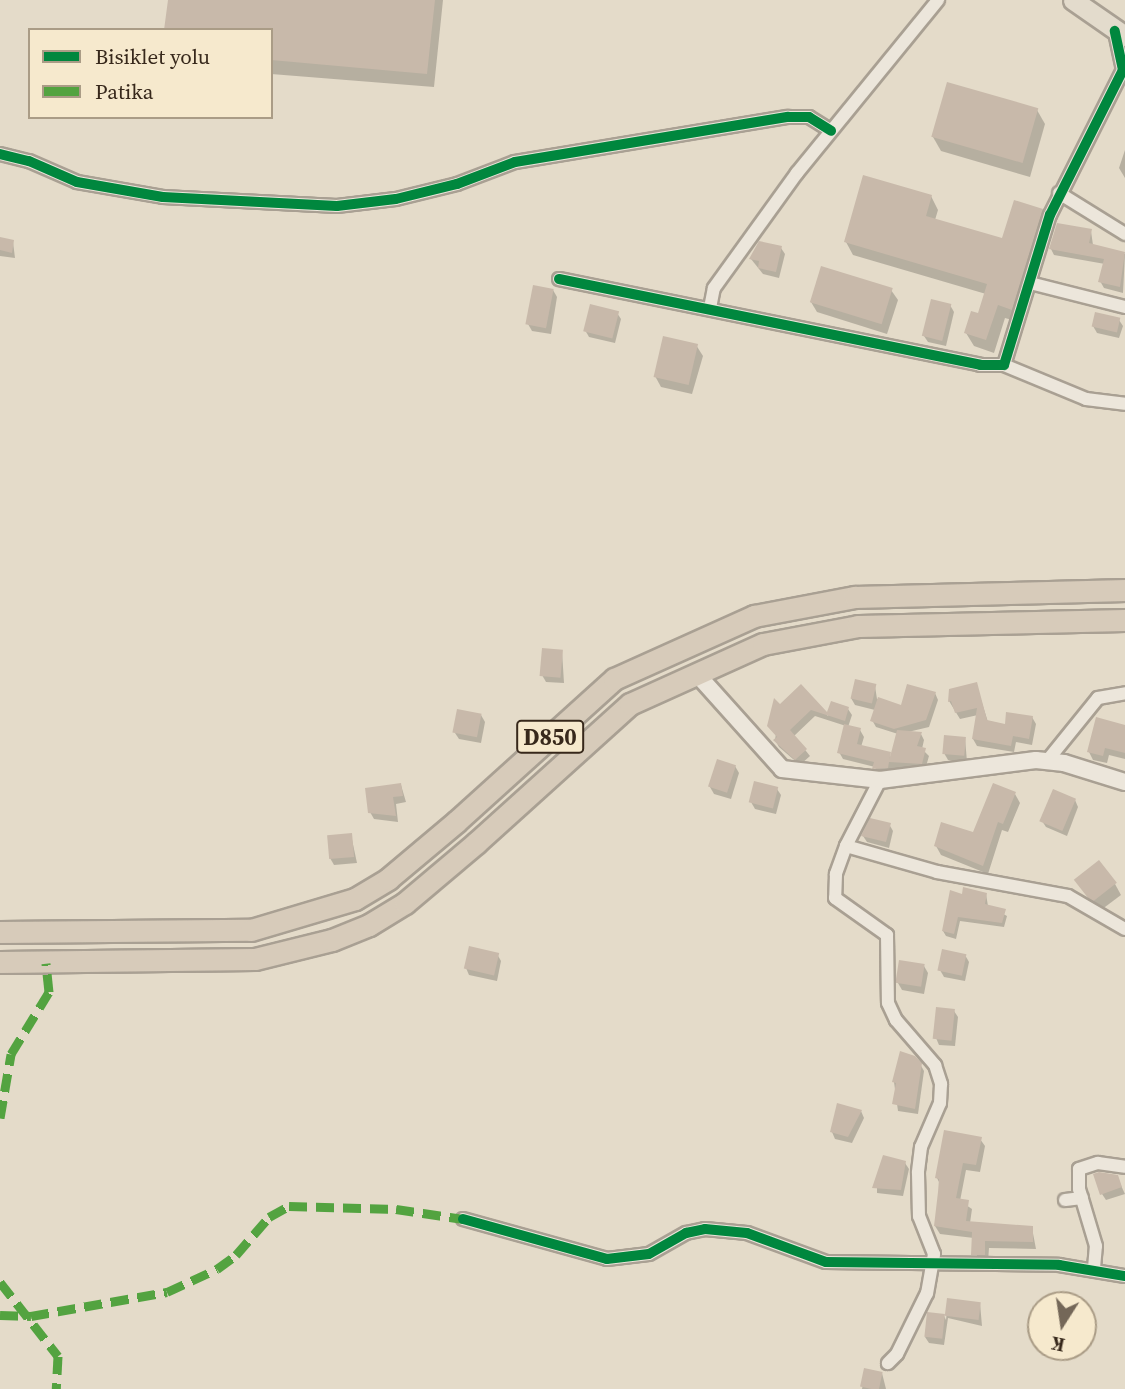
<!DOCTYPE html>
<html>
<head>
<meta charset="utf-8">
<style>
	body { margin:0 }
	#map { position:relative; width:1125px; height:1389px; overflow:hidden; background:#e4dbc9; font-family:"Source Serif 4",serif }
	div>[style] { position:absolute }
	.shadow>* { inset:0; background:#0003 }
	.building>* { inset:0; background:#c8b9aa; transform-origin:0 0 }
	.roads { filter:drop-shadow(2px 0 #a9a093) drop-shadow(-2px 0 #a9a093) drop-shadow(0 2px #a9a093) drop-shadow(0 -2px #a9a093) }
	.street>* { height:12px; margin:-6px; padding:0 6px; transform-origin:6px; border-radius:6px; background:#ece6db }
	.secondary>* { height:16px; margin:-8px; padding:0 8px; transform-origin:8px; border-radius:8px; background:#ece6db }
	.primary>* { height:19px; margin:-9.5px; padding:0 9.5px; transform-origin:9.5px; border-radius:9.5px; background:#e3dbcc }
	.highway>* { height:21px; margin:-10.5px; padding:0 10.5px; transform-origin:10.5px; border-radius:10.5px; background:#d7cbba }
	.quiet>* { height:9px; margin-top:-4.5px; transform-origin:0; background:repeating-linear-gradient(90deg,#53a340 0 18px,transparent 0 27px) }
	.cycleway>* { height:10px; margin:-5px; padding:0 5px; transform-origin:5px; border-radius:5px; background:#00873e }
	span { translate:-50% -50%; white-space:nowrap; text-align:center; line-height:1.15; -webkit-text-stroke:5px #f6e9cd; paint-order:stroke }
	.shield-label span { padding:2px 5px; background:#f6e9cd; border:2px solid; border-radius:5px; -webkit-text-stroke-width:0 }
	.shield-label { font-size:23px; color:#37281b; font-weight:700 }
	.legend { position:absolute; left:28px; top:28px; width:245px; height:91px; box-sizing:border-box; background:#f6e9cd; border:2px solid #aa9c86; margin:0; padding:9px 12px; list-style:none; font-size:21px; color:#37281b }
	.legend li { display:flex; align-items:center; gap:14px; height:35px }
	.legend b { width:35px; border:2px solid #aa9c86 }
	.north { position:absolute; left:1027px; top:1291px; width:70px; height:70px; box-sizing:border-box; background:#f6e9cd; border:2px solid #aa9c86; border-radius:50%; rotate:192deg; font-size:19px; font-weight:700; line-height:28px; text-align:center; color:#37281b }
	.north::after { content:''; display:block; margin:auto; width:24px; height:32px; background:#746758; clip-path:polygon(50% 0,100% 100%,50% 72%,0 100%) }
</style>
</head>
<body>
<div id="map">
	<div class="shadow">
		<div style="clip-path:polygon(170px 0,443px 0,434px 87px,271px 74px,271px 30px)"></div>
		<div style="clip-path:polygon(1037px 110px,1045px 124px,1030px 177px,941px 151px,933px 137px)"></div>
		<div style="clip-path:polygon(1125px 150px,1125px 178px,1119px 168px)"></div>
		<div style="clip-path:polygon(931px 196px,938px 210px,935px 220px,1003px 240px,1042px 211px,1050px 224px,1019px 322px,1005px 318px,994px 353px,974px 346px,966px 333px,979px 315px,986px 294px,853px 255px,846px 242px)"></div>
		<div style="clip-path:polygon(1091px 231px,1093px 245px,1125px 254px,1123px 293px,1104px 288px,1100px 281px,1105px 264px,1054px 255px,1051px 249px)"></div>
		<div style="clip-path:polygon(0 239px,13px 242px,15px 258px,0 256px)"></div>
		<div style="clip-path:polygon(781px 248px,785px 254px,779px 278px,763px 274px,751px 259px)"></div>
		<div style="clip-path:polygon(553px 290px,557px 297px,551px 334px,532px 331px,528px 324px)"></div>
		<div style="clip-path:polygon(891px 290px,898px 300px,887px 334px,817px 312px,811px 302px)"></div>
		<div style="clip-path:polygon(950px 305px,954px 312px,946px 346px,928px 342px,924px 336px)"></div>
		<div style="clip-path:polygon(617px 313px,621px 319px,615px 343px,589px 337px,585px 330px)"></div>
		<div style="clip-path:polygon(1119px 320px,1123px 326px,1119px 338px,1097px 333px,1093px 326px)"></div>
		<div style="clip-path:polygon(696px 345px,703px 356px,692px 394px,661px 387px,655px 376px)"></div>
		<div style="clip-path:polygon(562px 651px,564px 683px,546px 682px,542px 675px)"></div>
		<div style="clip-path:polygon(976px 684px,988px 722px,1007px 726px,1032px 717px,1036px 724px,1032px 745px,1016px 742px,1014px 752px,977px 746px,973px 739px,978px 715px,960px 719px,949px 701px)"></div>
		<div style="clip-path:polygon(875px 686px,877px 699px,902px 707px,935px 693px,938px 700px,929px 727px,908px 732px,921px 734px,924px 740px,922px 749px,929px 756px,925px 770px,892px 768px,891px 775px,878px 775px,875px 767px,843px 759px,839px 752px,846px 726px,815px 716px,794px 736px,810px 756px,800px 765px,779px 747px,775px 740px,780px 707px,801px 687px,828px 716px,832px 703px,848px 709px,852px 715px,848px 727px,860px 730px,864px 737px,861px 747px,892px 757px,898px 734px,876px 727px,872px 720px,875px 710px,855px 705px,851px 698px)"></div>
		<div style="clip-path:polygon(481px 715px,485px 722px,481px 743px,459px 739px,455px 733px)"></div>
		<div style="clip-path:polygon(1125px 726px,1125px 759px,1109px 755px,1107px 763px,1093px 760px,1089px 752px)"></div>
		<div style="clip-path:polygon(965px 738px,967px 762px,948px 760px,944px 753px)"></div>
		<div style="clip-path:polygon(735px 766px,739px 773px,731px 799px,714px 794px,710px 787px)"></div>
		<div style="clip-path:polygon(401px 785px,406px 802px,396px 804px,398px 822px,374px 819px,370px 812px)"></div>
		<div style="clip-path:polygon(777px 789px,781px 795px,776px 814px,755px 809px,751px 802px)"></div>
		<div style="clip-path:polygon(1015px 794px,1020px 803px,1008px 832px,1002px 830px,988px 874px,941px 855px,936px 846px,974px 834px)"></div>
		<div style="clip-path:polygon(1075px 800px,1078px 807px,1067px 836px,1046px 827px,1042px 821px)"></div>
		<div style="clip-path:polygon(889px 824px,893px 831px,889px 848px,867px 842px,863px 836px)"></div>
		<div style="clip-path:polygon(351px 835px,357px 863px,334px 865px,330px 858px)"></div>
		<div style="clip-path:polygon(1075px 880px,1115px 884px,1121px 895px,1101px 910px)"></div>
		<div style="clip-path:polygon(986px 894px,988px 906px,1007px 916px,1004px 927px,960px 921px,956px 939px,946px 936px,943px 931px,963px 896px)"></div>
		<div style="clip-path:polygon(497px 954px,501px 961px,497px 981px,469px 975px,466px 968px)"></div>
		<div style="clip-path:polygon(965px 955px,969px 962px,965px 981px,944px 977px,940px 970px)"></div>
		<div style="clip-path:polygon(924px 966px,928px 973px,924px 994px,902px 990px,898px 983px)"></div>
		<div style="clip-path:polygon(954px 1011px,958px 1017px,955px 1046px,939px 1045px,936px 1038px)"></div>
		<div style="clip-path:polygon(920px 1064px,924px 1071px,918px 1114px,898px 1111px,894px 1082px)"></div>
		<div style="clip-path:polygon(861px 1111px,864px 1118px,852px 1143px,835px 1139px,832px 1132px)"></div>
		<div style="clip-path:polygon(980px 1139px,985px 1146px,980px 1172px,966px 1170px,960px 1201px,972px 1209px,970px 1223px,1032px 1228px,1036px 1249px,989px 1248px,988px 1262px,978px 1262px,974px 1238px,940px 1234px,935px 1226px,940px 1184px,937px 1178px)"></div>
		<div style="clip-path:polygon(905px 1163px,909px 1169px,903px 1196px,877px 1193px,877px 1174px)"></div>
		<div style="clip-path:polygon(1117px 1177px,1125px 1194px,1106px 1200px,1102px 1194px)"></div>
		<div style="clip-path:polygon(948px 1300px,980px 1303px,982px 1326px,948px 1318px,944px 1345px,929px 1343px,925px 1337px,944px 1316px,946px 1320px)"></div>
		<div style="clip-path:polygon(866px 1370px,882px 1373px,886px 1389px,862px 1389px)"></div>
	</div>
	<div class="building">
		<div style="clip-path:polygon(168px 0,435px 0,427px 74px,271px 60px,271px 30px,164px 30px)"></div>
		<div style="left:947px;top:82px;width:95px;height:57px;rotate:16deg"></div>
		<div style="clip-path:polygon(863px 175px,932px 195px,926px 216px,1002px 238px,1014px 200px,1043px 209px,1012px 310px,998px 305px,986px 340px,964px 333px,971px 311px,978px 313px,987px 284px,844px 242px)"></div>
		<div style="clip-path:polygon(1057px 223px,1092px 229px,1089px 243px,1125px 252px,1120px 287px,1098px 282px,1104px 259px,1049px 249px)"></div>
		<div style="clip-path:polygon(0 237px,14px 240px,12px 253px,0 250px)"></div>
		<div style="clip-path:polygon(759px 241px,782px 246px,776px 272px,758px 268px,759px 261px,749px 259px)"></div>
		<div style="left:821px;top:266px;width:75px;height:38px;rotate:17deg"></div>
		<div style="left:533px;top:285px;width:21px;height:40px;rotate:11deg"></div>
		<div style="left:931px;top:299px;width:21px;height:38px;rotate:14deg"></div>
		<div style="left:590px;top:304px;width:30px;height:28px;rotate:14deg"></div>
		<div style="left:1095px;top:312px;width:26px;height:15px;rotate:13deg"></div>
		<div style="left:663px;top:336px;width:36px;height:42px;rotate:13deg"></div>
		<div style="left:542px;top:648px;width:21px;height:28px;rotate:5deg"></div>
		<div style="left:855px;top:679px;width:22px;height:20px;rotate:13deg"></div>
		<div style="clip-path:polygon(977px 682px,987px 720px,1005px 724px,1006px 712px,1033px 716px,1029px 739px,1013px 736px,1011px 746px,972px 739px,977px 708px,955px 713px,951px 701px,948px 702px,949px 689px)"></div>
		<div style="clip-path:polygon(801px 684px,827px 712px,831px 701px,849px 707px,845px 721px,811px 710px,790px 730px,807px 749px,795px 760px,773px 740px,777px 737px,767px 726px,774px 698px,780px 704px)"></div>
		<div style="clip-path:polygon(907px 684px,936px 692px,926px 720px,894px 729px,870px 721px,878px 697px,901px 705px)"></div>
		<div style="left:457px;top:709px;width:25px;height:24px;rotate:11deg"></div>
		<div style="clip-path:polygon(1096px 717px,1125px 725px,1125px 753px,1105px 748px,1103px 756px,1087px 752px)"></div>
		<div style="clip-path:polygon(844px 724px,861px 728px,857px 744px,891px 752px,889px 761px,897px 730px,922px 732px,917px 746px,926px 748px,922px 764px,889px 762px,888px 768px,872px 769px,874px 762px,837px 753px)"></div>
		<div style="left:944px;top:735px;width:22px;height:19px;rotate:5deg"></div>
		<div style="left:717px;top:759px;width:20px;height:29px;rotate:18deg"></div>
		<div style="left:754px;top:781px;width:25px;height:22px;rotate:14deg"></div>
		<div style="clip-path:polygon(401px 783px,403px 796px,393px 797px,396px 816px,368px 813px,365px 788px)"></div>
		<div style="clip-path:polygon(993px 783px,1016px 792px,1003px 824px,998px 822px,983px 866px,934px 846px,941px 822px,973px 832px)"></div>
		<div style="left:1053px;top:789px;width:25px;height:35px;rotate:23deg"></div>
		<div style="clip-path:polygon(870px 818px,891px 823px,886px 842px,861px 836px)"></div>
		<div style="left:352px;top:833px;width:24px;height:25px;rotate:85deg"></div>
		<div style="left:1099px;top:860px;width:29px;height:32px;rotate:52deg"></div>
		<div style="clip-path:polygon(963px 887px,987px 893px,985px 904px,1006px 909px,1002px 923px,958px 917px,954px 934px,942px 931px,950px 890px,962px 894px)"></div>
		<div style="left:469px;top:946px;width:31px;height:23px;rotate:13deg"></div>
		<div style="left:942px;top:949px;width:25px;height:22px;rotate:12deg"></div>
		<div style="left:899px;top:960px;width:26px;height:23px;rotate:9deg"></div>
		<div style="left:936px;top:1007px;width:19px;height:32px;rotate:6deg"></div>
		<div style="clip-path:polygon(900px 1051px,915px 1056px,922px 1063px,915px 1109px,892px 1104px,896px 1083px,892px 1082px)"></div>
		<div style="clip-path:polygon(837px 1103px,862px 1110px,848px 1137px,830px 1132px)"></div>
		<div style="clip-path:polygon(944px 1130px,982px 1137px,976px 1165px,963px 1163px,956px 1198px,969px 1200px,966px 1221px,1033px 1226px,1033px 1242px,985px 1241px,985px 1255px,971px 1255px,972px 1232px,934px 1226px,938px 1192px,939px 1179px,935px 1178px)"></div>
		<div style="clip-path:polygon(883px 1155px,906px 1161px,901px 1190px,872px 1188px)"></div>
		<div style="clip-path:polygon(1099px 1172px,1118px 1175px,1122px 1187px,1100px 1195px,1093px 1174px)"></div>
		<div style="left:947px;top:1298px;width:34px;height:18px;rotate:7deg"></div>
		<div style="left:927px;top:1312px;width:18px;height:25px;rotate:6deg"></div>
		<div style="left:864px;top:1368px;width:19px;height:19px;rotate:12deg"></div>
	</div>
	<div class="roads">
		<div class="street">
			<div style="left:0;top:154px;width:30px;rotate:14deg"></div>
			<div style="left:29px;top:161px;width:52px;rotate:23.6deg"></div>
			<div style="left:77px;top:182px;width:87px;rotate:9.9deg"></div>
			<div style="left:163px;top:197px;width:174px;rotate:3deg"></div>
			<div style="left:337px;top:206px;width:59px;rotate:-6.8deg"></div>
			<div style="left:396px;top:199px;width:63px;rotate:-13.8deg"></div>
			<div style="left:457px;top:184px;width:62px;rotate:-20.8deg"></div>
			<div style="left:515px;top:162px;width:277px;rotate:-9.4deg"></div>
			<div style="left:788px;top:117px;width:21px"></div>
			<div style="left:809px;top:117px;width:26px;rotate:32deg"></div>
			<div style="left:1059px;top:193px;width:78px;rotate:31.8deg"></div>
			<div style="left:559px;top:279px;width:430px;rotate:11.5deg"></div>
			<div style="left:980px;top:365px;width:24px"></div>
			<div style="left:1004px;top:365px;width:157px;rotate:-73deg"></div>
			<div style="left:1050px;top:215px;width:162px;rotate:-63.3deg"></div>
			<div style="left:1123px;top:70px;width:40px;rotate:-102deg"></div>
			<div style="left:1030px;top:283px;width:98px;rotate:14.2deg"></div>
			<div style="left:710px;top:308px;width:20px;rotate:-79deg"></div>
			<div style="left:714px;top:288px;width:142px;rotate:-54.2deg"></div>
			<div style="left:797px;top:173px;width:223px;rotate:-50.8deg"></div>
			<div style="left:1004px;top:365px;width:89px;rotate:22.5deg"></div>
			<div style="left:1086px;top:399px;width:39px;rotate:7deg"></div>
			<div style="left:1047px;top:761px;width:81px;rotate:-51deg"></div>
			<div style="left:1098px;top:698px;width:27px;rotate:-10deg"></div>
			<div style="left:880px;top:780px;width:74px;rotate:117.3deg"></div>
			<div style="left:846px;top:846px;width:30px;rotate:110deg"></div>
			<div style="left:836px;top:874px;width:24px;rotate:92deg"></div>
			<div style="left:835px;top:898px;width:64px;rotate:35.4deg"></div>
			<div style="left:887px;top:935px;width:68px;rotate:89.2deg"></div>
			<div style="left:888px;top:1003px;width:19px;rotate:65deg"></div>
			<div style="left:896px;top:1020px;width:60px;rotate:49.1deg"></div>
			<div style="left:935px;top:1065px;width:20px;rotate:72deg"></div>
			<div style="left:941px;top:1084px;width:19px;rotate:93deg"></div>
			<div style="left:940px;top:1103px;width:48px;rotate:113.4deg"></div>
			<div style="left:921px;top:1147px;width:26px;rotate:97deg"></div>
			<div style="left:918px;top:1173px;width:43px;rotate:88.7deg"></div>
			<div style="left:919px;top:1216px;width:41px;rotate:68.5deg"></div>
			<div style="left:934px;top:1254px;width:40px;rotate:100deg"></div>
			<div style="left:927px;top:1293px;width:68px;rotate:116.2deg"></div>
			<div style="left:897px;top:1354px;width:13px;rotate:135deg"></div>
			<div style="left:846px;top:846px;width:95px;rotate:15.9deg"></div>
			<div style="left:937px;top:872px;width:133px;rotate:10.4deg"></div>
			<div style="left:1068px;top:896px;width:66px;rotate:30.1deg"></div>
			<div style="left:1065px;top:1200px;width:17px;rotate:-7deg"></div>
			<div style="left:463px;top:1219px;width:149px;rotate:15.5deg"></div>
			<div style="left:607px;top:1259px;width:42px;rotate:-6.8deg"></div>
			<div style="left:649px;top:1254px;width:43px;rotate:-29.6deg"></div>
			<div style="left:686px;top:1233px;width:19px;rotate:-12deg"></div>
			<div style="left:705px;top:1229px;width:42px;rotate:5.4deg"></div>
			<div style="left:747px;top:1233px;width:84px;rotate:20.2deg"></div>
			<div style="left:826px;top:1262px;width:233px;rotate:0.7deg"></div>
			<div style="left:1059px;top:1265px;width:67px;rotate:9.5deg"></div>
			<div style="left:1094px;top:1268px;width:22px;rotate:-85deg"></div>
			<div style="left:1096px;top:1246px;width:59px;rotate:-106.6deg"></div>
			<div style="left:1079px;top:1189px;width:20px;rotate:-90deg"></div>
			<div style="left:1079px;top:1169px;width:20px;rotate:-18deg"></div>
			<div style="left:1098px;top:1163px;width:27px;rotate:8deg"></div>
		</div>
		<div class="secondary">
			<div style="left:696px;top:673px;width:129px;rotate:48.1deg"></div>
			<div style="left:782px;top:769px;width:99px;rotate:6.4deg"></div>
			<div style="left:880px;top:780px;width:157px;rotate:-7.3deg"></div>
			<div style="left:1036px;top:760px;width:28px;rotate:6deg"></div>
			<div style="left:1064px;top:763px;width:64px;rotate:17.3deg"></div>
		</div>
		<div class="primary">
			<div style="left:1073px;top:0;width:63px;rotate:34.7deg"></div>
		</div>
		<div class="highway">
			<div style="left:0;top:932px;width:251px;rotate:-0.5deg"></div>
			<div style="left:251px;top:930px;width:109px;rotate:-16.6deg"></div>
			<div style="left:355px;top:899px;width:39px;rotate:-31deg"></div>
			<div style="left:388px;top:879px;width:90px;rotate:-40deg"></div>
			<div style="left:457px;top:821px;width:212px;rotate:-42.1deg"></div>
			<div style="left:614px;top:679px;width:154px;rotate:-24.2deg"></div>
			<div style="left:754px;top:616px;width:103px;rotate:-10.7deg"></div>
			<div style="left:855px;top:597px;width:270px;rotate:-1.5deg"></div>
			<div style="left:0;top:962px;width:255px;rotate:-0.7deg"></div>
			<div style="left:255px;top:959px;width:79px;rotate:-13.9deg"></div>
			<div style="left:332px;top:940px;width:40px;rotate:-22deg"></div>
			<div style="left:369px;top:925px;width:42px;rotate:-31.4deg"></div>
			<div style="left:405px;top:903px;width:93px;rotate:-40.2deg"></div>
			<div style="left:476px;top:843px;width:207px;rotate:-42.1deg"></div>
			<div style="left:630px;top:704px;width:146px;rotate:-24.3deg"></div>
			<div style="left:763px;top:644px;width:97px;rotate:-10.7deg"></div>
			<div style="left:858px;top:626px;width:267px;rotate:-1.3deg"></div>
		</div>
	</div>
	<div class="quiet">
		<div style="left:0;top:1118px;width:65px;rotate:-80.2deg"></div>
		<div style="left:11px;top:1054px;width:73px;rotate:-58.5deg"></div>
		<div style="left:49px;top:992px;width:29px;rotate:-96deg"></div>
		<div style="left:0;top:1282px;width:94px;rotate:51.9deg"></div>
		<div style="left:58px;top:1356px;width:33px;rotate:93deg"></div>
		<div style="left:0;top:1315px;width:31px;rotate:2deg"></div>
		<div style="left:31px;top:1316px;width:138px;rotate:-10deg"></div>
		<div style="left:167px;top:1292px;width:55px;rotate:-24.7deg"></div>
		<div style="left:217px;top:1269px;width:24px;rotate:-36deg"></div>
		<div style="left:236px;top:1255px;width:50px;rotate:-49deg"></div>
		<div style="left:269px;top:1217px;width:23px;rotate:-29deg"></div>
		<div style="left:289px;top:1206px;width:107px;rotate:1.6deg"></div>
		<div style="left:396px;top:1209px;width:68px;rotate:8.5deg"></div>
	</div>
	<div class="cycleway">
		<div style="left:0;top:154px;width:30px;rotate:14deg"></div>
		<div style="left:29px;top:161px;width:52px;rotate:23.6deg"></div>
		<div style="left:77px;top:182px;width:87px;rotate:9.9deg"></div>
		<div style="left:163px;top:197px;width:174px;rotate:3deg"></div>
		<div style="left:337px;top:206px;width:59px;rotate:-6.8deg"></div>
		<div style="left:396px;top:199px;width:63px;rotate:-13.8deg"></div>
		<div style="left:457px;top:184px;width:62px;rotate:-20.8deg"></div>
		<div style="left:515px;top:162px;width:277px;rotate:-9.4deg"></div>
		<div style="left:788px;top:117px;width:21px"></div>
		<div style="left:809px;top:117px;width:26px;rotate:32deg"></div>
		<div style="left:559px;top:279px;width:430px;rotate:11.5deg"></div>
		<div style="left:980px;top:365px;width:24px"></div>
		<div style="left:1004px;top:365px;width:157px;rotate:-73deg"></div>
		<div style="left:1050px;top:215px;width:162px;rotate:-63.3deg"></div>
		<div style="left:1123px;top:70px;width:40px;rotate:-102deg"></div>
		<div style="left:463px;top:1219px;width:149px;rotate:15.5deg"></div>
		<div style="left:607px;top:1259px;width:42px;rotate:-6.8deg"></div>
		<div style="left:649px;top:1254px;width:43px;rotate:-29.6deg"></div>
		<div style="left:686px;top:1233px;width:19px;rotate:-12deg"></div>
		<div style="left:705px;top:1229px;width:42px;rotate:5.4deg"></div>
		<div style="left:747px;top:1233px;width:84px;rotate:20.2deg"></div>
		<div style="left:826px;top:1262px;width:233px;rotate:0.7deg"></div>
		<div style="left:1059px;top:1265px;width:67px;rotate:9.5deg"></div>
	</div>
	<div class="shield-label">
		<span style="left:550px;top:737px">D850</span>
	</div>
	<ul class="legend">
	<li><b style="height:9px;background:#00873e"></b>Bisiklet yolu</li>
	<li><b style="height:9px;background:#53a340"></b>Patika</li>
	</ul>
	<div class="north">K</div>
</div>
</body>
</html>
